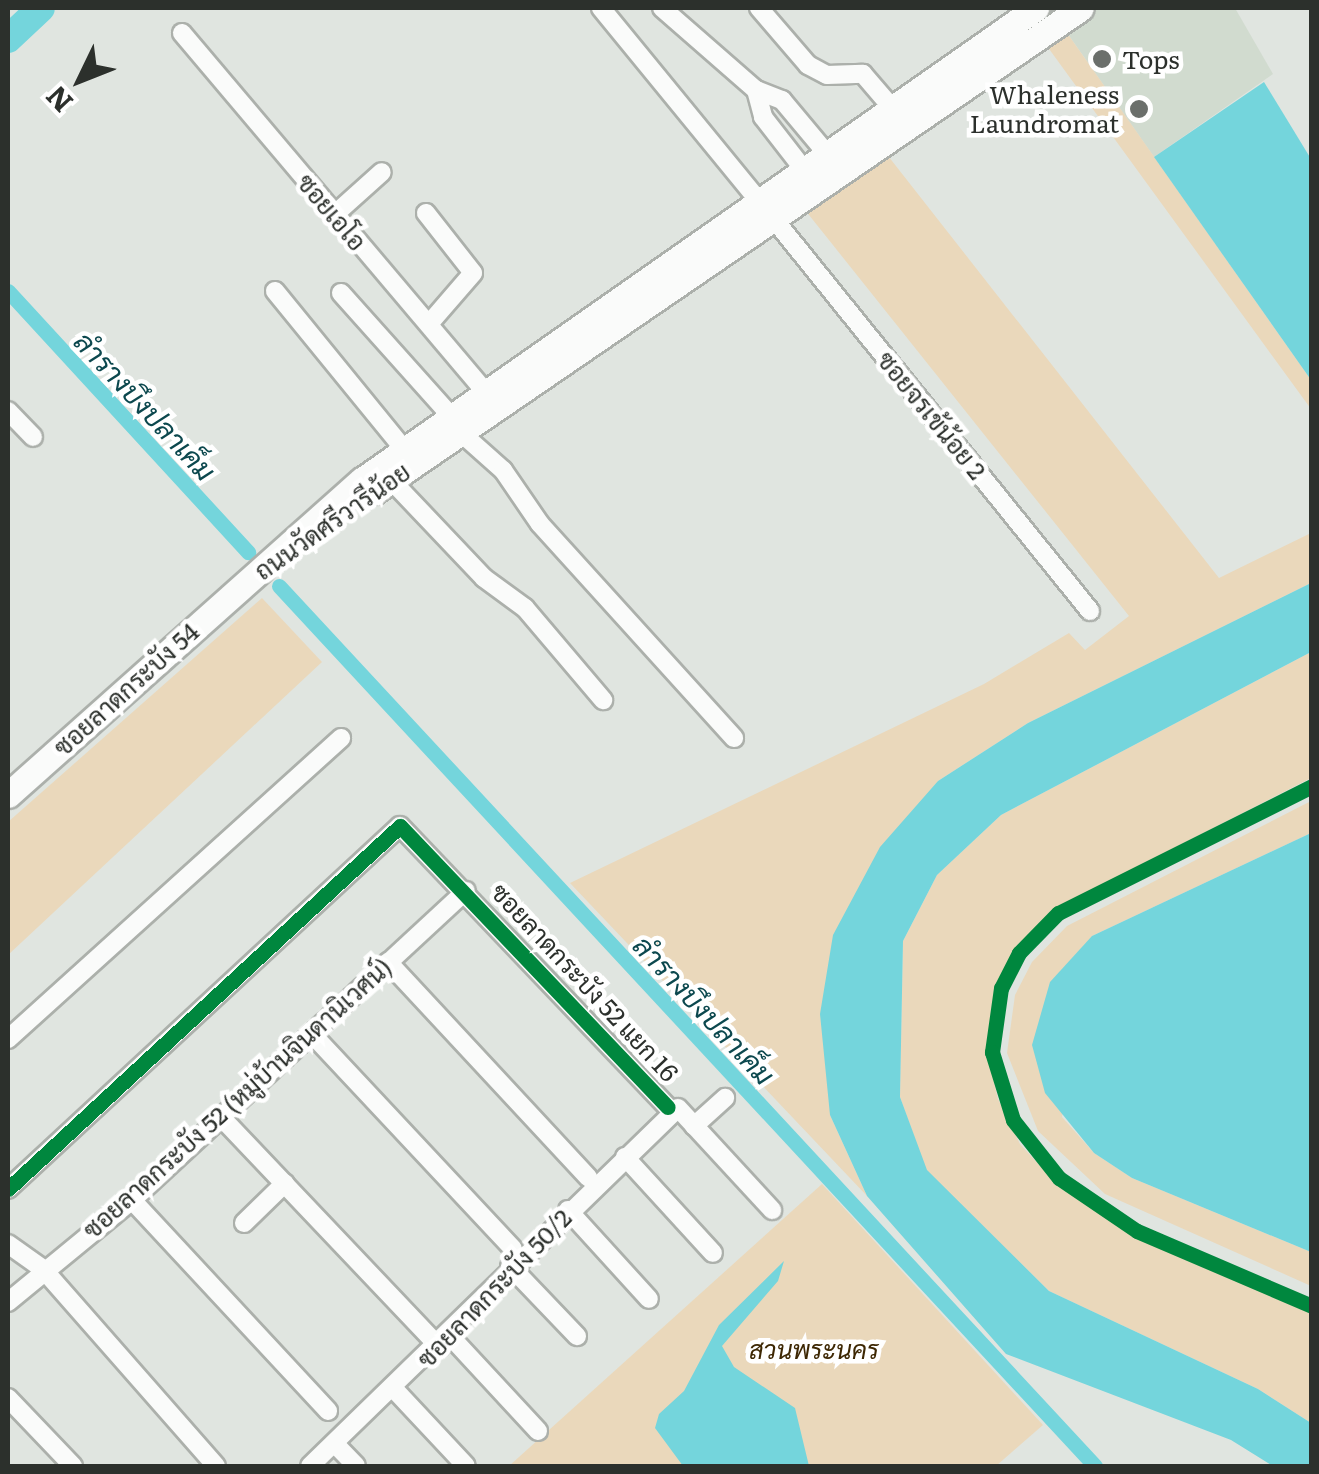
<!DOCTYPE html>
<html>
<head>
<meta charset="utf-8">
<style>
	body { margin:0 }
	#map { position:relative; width:1319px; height:1474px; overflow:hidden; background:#e0e5e0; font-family:Literata,Sarabun,serif }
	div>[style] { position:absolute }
	.built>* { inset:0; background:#d1dbcf }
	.green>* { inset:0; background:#ead8bb }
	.water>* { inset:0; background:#74d5dc }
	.canal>* { height:15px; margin:-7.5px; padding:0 7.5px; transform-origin:7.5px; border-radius:7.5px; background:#74d5dc }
	.river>* { height:28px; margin:-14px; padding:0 14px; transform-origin:14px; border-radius:14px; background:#74d5dc }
	.roads { filter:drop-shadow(2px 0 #acb0ab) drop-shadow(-2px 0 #acb0ab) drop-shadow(0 2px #acb0ab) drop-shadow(0 -2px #acb0ab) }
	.street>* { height:18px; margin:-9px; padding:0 9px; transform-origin:9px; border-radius:9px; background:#fafbfa }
	.secondary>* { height:25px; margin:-12.5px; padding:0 12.5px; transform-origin:12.5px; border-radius:12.5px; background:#fafbfa }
	.cycleway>* { height:15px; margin:-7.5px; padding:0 7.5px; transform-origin:7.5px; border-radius:7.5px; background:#00873e }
	.dots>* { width:28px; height:28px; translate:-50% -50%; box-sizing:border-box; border:5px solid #fff; border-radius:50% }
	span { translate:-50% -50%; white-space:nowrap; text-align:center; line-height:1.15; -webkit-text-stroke:9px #fff; paint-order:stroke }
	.poi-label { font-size:25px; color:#2c302c }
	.left { translate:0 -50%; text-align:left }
	.right { translate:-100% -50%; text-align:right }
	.street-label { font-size:25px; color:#2c302c }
	.park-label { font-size:25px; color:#3d2703; font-style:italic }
	.water-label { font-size:28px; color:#0c484e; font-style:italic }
	.frame { position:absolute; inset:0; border:10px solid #2c302c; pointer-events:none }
	.north { position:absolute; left:30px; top:30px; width:100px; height:100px; -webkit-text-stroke:8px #fff; paint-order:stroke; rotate:227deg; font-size:28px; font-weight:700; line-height:40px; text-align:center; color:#2c302c }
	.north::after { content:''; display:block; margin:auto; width:35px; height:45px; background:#2c302c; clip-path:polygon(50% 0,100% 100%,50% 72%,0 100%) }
</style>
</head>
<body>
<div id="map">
	<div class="built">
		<div style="clip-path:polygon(1097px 8px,1235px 8px,1273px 74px,1154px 157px,1065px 30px)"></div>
	</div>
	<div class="green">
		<div style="clip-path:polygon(1065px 30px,1311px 380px,1311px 409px,1044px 42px)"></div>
		<div style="clip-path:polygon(885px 152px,1219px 578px,1311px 533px,1311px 583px,1028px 723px,938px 781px,830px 1115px,867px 1196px,570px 883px,984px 684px,1069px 633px,1085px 650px,1129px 616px,805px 210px)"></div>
		<div style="clip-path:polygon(262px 598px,322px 662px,8px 955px,8px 822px)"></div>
		<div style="clip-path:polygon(1311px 652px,1311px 778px,1054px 909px,1014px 951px,997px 985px,987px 1052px,998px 1099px,1020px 1144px,1055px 1182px,1134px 1236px,1311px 1311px,1311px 1423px,1258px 1389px,1049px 1291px,926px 1170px,900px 1097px,903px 941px,937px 875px,1001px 815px)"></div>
		<div style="clip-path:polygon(1311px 801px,1311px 833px,1092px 936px,1062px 1117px,1094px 1153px,1132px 1178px,1311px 1252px,1311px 1286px,1105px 1194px,1038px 1131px,1007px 1053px,1015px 995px,1032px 962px,1067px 926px)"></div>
		<div style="clip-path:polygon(822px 1184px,1043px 1425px,996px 1466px,509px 1466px)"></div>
	</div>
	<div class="water">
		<div style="clip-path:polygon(1264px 82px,1311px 159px,1311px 380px,1154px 157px)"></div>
		<div style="clip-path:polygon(1311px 583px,1311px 652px,1001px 815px,937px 875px,903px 941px,900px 1097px,927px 1170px,1049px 1291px,1258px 1389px,1311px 1423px,1311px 1466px,1273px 1466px,1231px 1440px,1006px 1354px,867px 1196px,830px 1115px,820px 1014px,833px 935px,880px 847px,938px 781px,1028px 723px)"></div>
		<div style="clip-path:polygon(1311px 833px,1311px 1252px,1132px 1178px,1094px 1153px,1045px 1093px,1032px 1045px,1050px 982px,1092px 936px)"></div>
		<div style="clip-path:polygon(784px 1261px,778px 1281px,722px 1346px,734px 1367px,795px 1408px,809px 1466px,683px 1466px,655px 1428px,659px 1414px,684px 1391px,719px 1325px)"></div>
	</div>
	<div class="canal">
		<div style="left:34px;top:8px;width:4px;rotate:45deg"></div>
		<div style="left:8px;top:291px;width:355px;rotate:47.4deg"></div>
		<div style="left:279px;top:586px;width:1200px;rotate:47.16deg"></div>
	</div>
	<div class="river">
		<div style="left:8px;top:39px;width:45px;rotate:-43.2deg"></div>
	</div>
	<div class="roads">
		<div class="street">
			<div style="left:601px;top:8px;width:251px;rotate:50.7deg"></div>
			<div style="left:662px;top:8px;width:125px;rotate:41.1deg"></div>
			<div style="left:756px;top:90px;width:28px;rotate:21deg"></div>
			<div style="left:782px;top:100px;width:72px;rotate:50.1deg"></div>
			<div style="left:759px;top:8px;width:75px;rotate:49.3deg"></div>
			<div style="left:808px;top:65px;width:21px;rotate:28deg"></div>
			<div style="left:827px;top:75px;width:36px;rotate:-2deg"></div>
			<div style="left:863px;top:74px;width:46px;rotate:49.4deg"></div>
			<div style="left:182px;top:33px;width:466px;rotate:49.8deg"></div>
			<div style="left:756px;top:90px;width:28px;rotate:75deg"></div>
			<div style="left:763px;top:117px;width:68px;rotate:52.1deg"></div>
			<div style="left:426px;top:213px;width:76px;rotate:51.9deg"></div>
			<div style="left:473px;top:273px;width:67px;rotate:130.8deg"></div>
			<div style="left:334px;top:215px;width:64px;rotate:-41.9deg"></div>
			<div style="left:773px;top:218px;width:505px;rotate:51.11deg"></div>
			<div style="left:275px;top:291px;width:204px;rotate:50.8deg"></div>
			<div style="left:341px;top:293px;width:162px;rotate:48.2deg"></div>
			<div style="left:8px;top:411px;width:36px;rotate:46deg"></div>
			<div style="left:459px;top:431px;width:59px;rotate:41.6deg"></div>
			<div style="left:503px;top:470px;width:65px;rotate:55.6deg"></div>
			<div style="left:540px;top:524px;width:289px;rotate:47.8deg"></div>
			<div style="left:391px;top:480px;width:135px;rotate:46.5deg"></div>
			<div style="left:484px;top:578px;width:51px;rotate:36.2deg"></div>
			<div style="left:525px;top:608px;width:121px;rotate:49.7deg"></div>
			<div style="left:388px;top:962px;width:294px;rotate:47.1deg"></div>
			<div style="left:312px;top:1034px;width:294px;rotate:46.9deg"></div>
			<div style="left:8px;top:1039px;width:449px;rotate:-42.1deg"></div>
			<div style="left:221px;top:1117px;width:318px;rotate:46.5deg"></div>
			<div style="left:694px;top:1126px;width:42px;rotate:-42.1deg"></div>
			<div style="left:625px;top:1157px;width:130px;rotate:47.5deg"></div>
			<div style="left:8px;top:1189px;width:534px;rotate:-42.8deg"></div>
			<div style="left:400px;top:826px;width:388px;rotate:46.4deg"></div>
			<div style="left:132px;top:1200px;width:288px;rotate:47.1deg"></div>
			<div style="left:568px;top:1210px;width:120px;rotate:47.7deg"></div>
			<div style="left:244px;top:1223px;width:57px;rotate:-44.3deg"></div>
			<div style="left:8px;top:1244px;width:43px;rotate:35.5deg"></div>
			<div style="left:43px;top:1269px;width:262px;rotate:48.7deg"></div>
			<div style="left:510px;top:1266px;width:97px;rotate:46.3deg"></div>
			<div style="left:8px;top:1302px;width:161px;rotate:-39.4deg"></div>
			<div style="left:132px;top:1200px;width:455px;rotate:-42.8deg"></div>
			<div style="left:451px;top:1337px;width:128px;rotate:47.2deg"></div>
			<div style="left:394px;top:1389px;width:105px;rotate:46.9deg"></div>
			<div style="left:8px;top:1398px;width:94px;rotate:46.3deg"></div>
			<div style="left:335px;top:1444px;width:30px;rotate:46deg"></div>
			<div style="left:310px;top:1466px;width:513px;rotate:-44.21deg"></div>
			<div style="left:678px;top:1108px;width:139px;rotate:47.3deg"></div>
		</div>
		<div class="secondary">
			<div style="left:375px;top:491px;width:855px;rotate:-34.38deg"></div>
			<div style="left:8px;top:795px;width:474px;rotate:-41.7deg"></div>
			<div style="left:362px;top:480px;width:823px;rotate:-35deg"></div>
		</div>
	</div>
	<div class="cycleway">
		<div style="left:1312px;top:786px;width:284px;rotate:153.4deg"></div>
		<div style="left:1058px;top:913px;width:56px;rotate:134.3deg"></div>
		<div style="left:1019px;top:953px;width:39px;rotate:117deg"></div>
		<div style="left:1001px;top:988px;width:65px;rotate:98deg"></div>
		<div style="left:992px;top:1052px;width:71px;rotate:72.8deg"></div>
		<div style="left:1013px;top:1120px;width:74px;rotate:51.6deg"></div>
		<div style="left:1059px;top:1178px;width:94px;rotate:34.2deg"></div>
		<div style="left:1137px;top:1231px;width:190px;rotate:23.2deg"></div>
		<div style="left:8px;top:1189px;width:534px;rotate:-42.8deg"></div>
		<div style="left:400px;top:826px;width:388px;rotate:46.4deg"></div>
	</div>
	<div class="dots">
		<div style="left:1102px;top:59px;background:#6b6f6b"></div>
		<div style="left:1139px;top:109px;background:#6b6f6b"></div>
	</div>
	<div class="poi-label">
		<span class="left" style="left:1122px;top:59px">Tops</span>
		<span class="right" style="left:1119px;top:109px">Whaleness<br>Laundromat</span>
	</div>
	<div class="street-label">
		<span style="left:332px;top:212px;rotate:50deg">ซอยเอโอ</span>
		<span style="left:932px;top:415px;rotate:51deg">ซอยจรเข้น้อย 2</span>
		<span style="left:332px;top:521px;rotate:-35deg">ถนนวัดศรีวารีน้อย</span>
		<span style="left:126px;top:689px;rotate:-42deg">ซอยลาดกระบัง 54</span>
		<span style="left:585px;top:982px;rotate:47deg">ซอยลาดกระบัง 52 แยก 16</span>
		<span style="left:237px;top:1098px;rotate:-42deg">ซอยลาดกระบัง 52 (หมู่บ้านจินดานิเวศน์)</span>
		<span style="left:494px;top:1288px;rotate:-46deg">ซอยลาดกระบัง 50/2</span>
	</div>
	<div class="park-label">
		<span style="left:814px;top:1349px">สวนพระนคร</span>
	</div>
	<div class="water-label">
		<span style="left:146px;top:405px;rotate:47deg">ลำรางบึงปลาเค็ม</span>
		<span style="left:705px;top:1009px;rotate:47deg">ลำรางบึงปลาเค็ม</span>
	</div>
	<div class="frame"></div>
	<div class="north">N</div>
</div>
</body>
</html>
